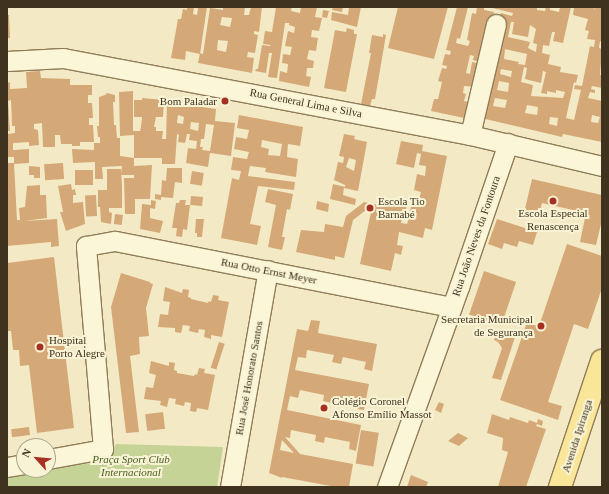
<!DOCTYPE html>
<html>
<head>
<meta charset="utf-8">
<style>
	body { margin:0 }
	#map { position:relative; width:609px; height:494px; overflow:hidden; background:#f3eac5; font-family:"Times New Roman",serif }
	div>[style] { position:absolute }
	.green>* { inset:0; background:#c5d397 }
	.building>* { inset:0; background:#d5a977; transform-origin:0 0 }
	.roads { filter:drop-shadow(1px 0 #907d58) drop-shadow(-1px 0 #907d58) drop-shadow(0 1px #907d58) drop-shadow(0 -1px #907d58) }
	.minor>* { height:19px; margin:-9.5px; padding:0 9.5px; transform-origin:9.5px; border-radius:9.5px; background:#fcf6d9 }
	.major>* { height:22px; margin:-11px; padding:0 11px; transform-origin:11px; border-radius:11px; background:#f9e699 }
	.dots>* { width:11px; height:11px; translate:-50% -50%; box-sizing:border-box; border:2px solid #f9f3d5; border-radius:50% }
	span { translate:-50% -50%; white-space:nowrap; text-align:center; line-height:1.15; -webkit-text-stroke:4px #f9f3d5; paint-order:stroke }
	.poi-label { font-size:11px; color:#3f321e }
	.right { translate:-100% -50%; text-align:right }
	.left { translate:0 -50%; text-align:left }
	.street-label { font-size:11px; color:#3f321e }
	.park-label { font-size:11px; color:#475d22; font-style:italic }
	.frame { position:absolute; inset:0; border:8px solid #3f321e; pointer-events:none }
	.north { position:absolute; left:16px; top:438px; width:40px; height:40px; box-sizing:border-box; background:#f9f3d5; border:1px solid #afa68c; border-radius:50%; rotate:297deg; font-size:11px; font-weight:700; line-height:16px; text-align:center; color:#3f321e }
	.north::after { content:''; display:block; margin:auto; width:14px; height:18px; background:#a63022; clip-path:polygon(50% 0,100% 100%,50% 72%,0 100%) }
</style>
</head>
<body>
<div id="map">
	<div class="green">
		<div style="clip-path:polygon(116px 444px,223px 447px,217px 487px,7px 487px,7px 475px,106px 461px)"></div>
	</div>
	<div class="building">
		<div style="clip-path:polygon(187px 7px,194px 7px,193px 14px,197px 15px,198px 8px,195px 7px,207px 7px,200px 54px,186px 51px,185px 60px,171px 58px,178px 19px,181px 19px,183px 9px,187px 10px)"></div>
		<div style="clip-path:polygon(evenodd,223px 7px,245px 7px,244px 15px,249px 15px,251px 7px,262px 7px,259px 32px,254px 31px,254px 34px,258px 35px,255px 53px,248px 52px,247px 57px,254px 58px,252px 73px,198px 63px,200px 53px,203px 54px,210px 8px,223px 10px,223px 7px,222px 17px,232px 18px,230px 27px,220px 25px,222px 17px,223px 7px,218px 40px,228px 41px,226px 52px,217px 50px,218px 40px)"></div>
		<div style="clip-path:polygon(276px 7px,292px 7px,291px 11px,300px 13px,301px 7px,317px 7px,315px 17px,322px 18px,319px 31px,312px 30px,311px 37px,318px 38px,316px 51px,309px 50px,307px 59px,314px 61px,313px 68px,307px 68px,306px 76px,311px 77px,309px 87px,279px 81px,280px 71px,287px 73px,288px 64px,282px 63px,283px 54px,290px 55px,292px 47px,285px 46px,288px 31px,294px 33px,295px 27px,289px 25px,289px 23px,285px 23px,277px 78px,268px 77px,272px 53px,269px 53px,266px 73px,255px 71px,256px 69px,258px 69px,262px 45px,270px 46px,271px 45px,263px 44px,265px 31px,272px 32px)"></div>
		<div style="clip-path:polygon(333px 7px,343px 7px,342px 12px,332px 10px)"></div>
		<div style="clip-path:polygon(349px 7px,361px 7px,357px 27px,331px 20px,332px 12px,348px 15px)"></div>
		<div style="clip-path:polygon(398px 7px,448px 7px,434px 59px,388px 48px)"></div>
		<div style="clip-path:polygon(457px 7px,468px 7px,460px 39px,457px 38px,456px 43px,468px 46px,470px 41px,467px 40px,472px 13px,476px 14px,477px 7px,484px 7px,484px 10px,494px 12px,483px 63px,473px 60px,474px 56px,470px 55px,466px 73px,470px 74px,472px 62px,482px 64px,477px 87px,464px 86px,463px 93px,466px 94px,464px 101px,472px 103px,469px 119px,431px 111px,434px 99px,438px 99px,442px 82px,438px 81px,442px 68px,446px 69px,447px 66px,442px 65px,445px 54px,450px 55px,451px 51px,446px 50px)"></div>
		<div style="clip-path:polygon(evenodd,488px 7px,537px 7px,537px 10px,545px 11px,546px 7px,550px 7px,550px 10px,559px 12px,560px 7px,571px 7px,563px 43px,553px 41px,555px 32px,552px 32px,549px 46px,543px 45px,542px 53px,550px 55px,548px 64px,561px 67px,560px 72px,578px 75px,576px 83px,574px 82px,566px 118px,574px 120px,581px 90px,574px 89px,575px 85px,582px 86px,590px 46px,594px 47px,595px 40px,587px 39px,589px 31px,585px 30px,588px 19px,573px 15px,574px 7px,594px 7px,594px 10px,595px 7px,602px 7px,602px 42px,600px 41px,599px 48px,602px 49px,600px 75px,602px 75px,602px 88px,592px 86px,591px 89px,595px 90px,595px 93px,590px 92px,588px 98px,602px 101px,602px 142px,563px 134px,562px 137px,481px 118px,501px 13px,512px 16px,513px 13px,488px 7px,511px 22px,514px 22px,512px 34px,528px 37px,530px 25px,536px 29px,533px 43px,537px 44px,536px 52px,528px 48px,530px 42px,508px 37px,511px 22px,488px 7px,505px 49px,527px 54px,525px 65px,518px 64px,519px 62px,504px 59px,505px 49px,488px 7px,524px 67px,527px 68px,525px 79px,541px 83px,543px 71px,546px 72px,541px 93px,547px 94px,547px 91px,556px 93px,556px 90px,565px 92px,563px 98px,531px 96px,533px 85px,521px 82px,524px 67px,488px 7px,501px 69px,512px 71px,511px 77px,500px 74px,501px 69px,488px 7px,499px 81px,509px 83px,508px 92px,497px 90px,499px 81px,488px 7px,495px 98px,507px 100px,505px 108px,493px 106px,495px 98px,488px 7px,527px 105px,538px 107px,537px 115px,525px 113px,527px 105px,488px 7px,592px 115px,600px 117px,598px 123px,591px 122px,592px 115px,488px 7px,550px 117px,558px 118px,557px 126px,549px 124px,550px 117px)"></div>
		<div style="clip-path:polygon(323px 10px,329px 11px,327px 18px,322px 17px)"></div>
		<div style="clip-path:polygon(7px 15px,9px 15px,10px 38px,7px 38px)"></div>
		<div style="clip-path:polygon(347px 28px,354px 30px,354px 34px,357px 34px,346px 92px,324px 88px,335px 30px,346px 32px)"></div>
		<div style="clip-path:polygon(383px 34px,386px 35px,375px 99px,372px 99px,370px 106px,361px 104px,371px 53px,369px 53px,372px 35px,383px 37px)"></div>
		<div style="clip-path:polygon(40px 71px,41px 78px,70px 79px,70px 85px,92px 85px,92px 95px,88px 95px,88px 103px,92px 103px,93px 118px,89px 118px,89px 125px,93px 125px,94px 142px,80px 142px,80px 146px,72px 146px,72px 144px,61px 144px,60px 135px,55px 135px,55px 147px,43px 147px,42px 123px,34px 124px,34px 129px,38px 130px,39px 145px,29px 146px,29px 142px,13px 143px,13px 150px,29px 149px,29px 163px,14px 164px,14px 157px,7px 157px,7px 134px,15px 133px,15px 126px,12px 126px,11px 100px,8px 101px,10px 131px,7px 131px,7px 83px,10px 82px,10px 89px,27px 88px,26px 72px)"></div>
		<div style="clip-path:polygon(evenodd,133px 91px,133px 131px,140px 131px,141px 127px,142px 117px,134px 117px,134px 100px,142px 100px,142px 98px,164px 100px,163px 117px,156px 117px,154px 127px,156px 127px,156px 131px,163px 131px,162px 139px,166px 139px,167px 102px,216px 109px,215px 121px,235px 123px,231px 156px,210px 153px,208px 167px,186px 163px,188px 148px,196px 149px,197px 141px,189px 140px,190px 134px,187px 134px,185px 143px,178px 142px,179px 135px,177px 134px,175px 164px,162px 164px,162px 158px,134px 158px,134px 135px,120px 136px,119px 92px,133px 91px,178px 115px,184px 117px,183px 124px,177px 123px,178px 115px,133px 91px,191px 122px,199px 123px,198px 131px,190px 129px,191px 122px,133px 91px,206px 124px,214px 125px,210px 151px,202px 150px,203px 147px,200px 147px,201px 139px,204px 139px,206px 124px)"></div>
		<div style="clip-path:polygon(107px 93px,115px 95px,115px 102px,113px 102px,114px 125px,116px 125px,117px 138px,120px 138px,120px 156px,134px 158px,134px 166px,152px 165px,150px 199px,135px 199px,135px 214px,125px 214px,124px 178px,134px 178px,134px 175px,121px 175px,122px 166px,102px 167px,103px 179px,95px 179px,95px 162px,73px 163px,72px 149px,94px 150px,94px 143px,100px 143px,100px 137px,98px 137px,97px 126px,99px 126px,99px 97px,105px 95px)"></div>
		<div style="clip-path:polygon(evenodd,239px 115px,303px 127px,300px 146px,288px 144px,287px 157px,298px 159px,296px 177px,265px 172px,266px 168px,250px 166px,248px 176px,295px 182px,294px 190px,258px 186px,250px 224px,261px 226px,257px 245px,221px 238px,232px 178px,239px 180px,241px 171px,231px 170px,233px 157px,247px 159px,249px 152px,234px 149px,236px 137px,247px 139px,249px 130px,237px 128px,239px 115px,262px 140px,282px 144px,280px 156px,268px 155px,269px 149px,261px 147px,262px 140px)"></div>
		<div style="clip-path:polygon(evenodd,344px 134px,355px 136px,354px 139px,367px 142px,358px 191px,344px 188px,343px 195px,356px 199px,355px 205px,330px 199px,333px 184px,345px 187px,345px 185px,334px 180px,338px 162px,343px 163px,344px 157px,339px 156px,344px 134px,349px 158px,356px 160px,354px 171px,346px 167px,349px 158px)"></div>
		<div style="clip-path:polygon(401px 141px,423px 145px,422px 151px,447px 156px,432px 230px,425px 228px,423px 238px,399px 232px,397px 245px,403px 246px,401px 255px,395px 253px,391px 271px,360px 264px,371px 212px,366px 210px,353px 220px,344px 258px,335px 256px,335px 260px,296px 252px,301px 230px,324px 232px,325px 224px,343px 227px,346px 216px,364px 202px,388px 207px,389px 202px,407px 205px,406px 210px,404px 210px,401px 223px,407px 224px,409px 218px,415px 220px,417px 213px,410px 211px,413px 198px,419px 200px,421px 192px,414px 190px,417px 174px,425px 176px,426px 166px,419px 165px,421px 154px,417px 153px,414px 168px,396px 164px)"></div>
		<div style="clip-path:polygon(7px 163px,14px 163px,17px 220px,20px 220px,19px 208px,25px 207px,27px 186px,40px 185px,40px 195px,46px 195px,47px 218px,24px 221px,57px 219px,59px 246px,51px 247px,51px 242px,7px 246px)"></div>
		<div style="left:63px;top:163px;width:16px;height:19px;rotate:86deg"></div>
		<div style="clip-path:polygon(29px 166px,40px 167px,40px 178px,34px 178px,34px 175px,29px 175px)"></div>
		<div style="clip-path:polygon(167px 168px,182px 168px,182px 183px,175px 182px,173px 198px,161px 197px,161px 200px,155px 199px,155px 194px,161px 195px,162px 180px,166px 181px)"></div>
		<div style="clip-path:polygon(107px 169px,121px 169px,122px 186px,122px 208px,109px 208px,109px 212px,112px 213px,111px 224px,101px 222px,100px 207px,98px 207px,98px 190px,107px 190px)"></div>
		<div style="left:93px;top:170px;width:15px;height:18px;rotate:90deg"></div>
		<div style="left:192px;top:171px;width:12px;height:13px;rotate:9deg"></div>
		<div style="clip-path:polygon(532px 179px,602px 195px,602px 220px,596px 245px,580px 242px,586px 213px,542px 203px,539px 216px,524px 213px)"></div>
		<div style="clip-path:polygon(71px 184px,72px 190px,75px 189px,76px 195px,73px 195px,73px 203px,83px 202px,85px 224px,66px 231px,60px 212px,63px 212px,58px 186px)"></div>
		<div style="clip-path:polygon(268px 189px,293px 194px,290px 210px,287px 209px,282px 237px,285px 237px,282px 250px,268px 247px,276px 205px,265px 202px)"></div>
		<div style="left:96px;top:195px;width:21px;height:11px;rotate:87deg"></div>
		<div style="left:191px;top:196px;width:12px;height:9px;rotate:5deg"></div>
		<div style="clip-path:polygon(151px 200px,156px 201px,155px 209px,150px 208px,150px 218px,163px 221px,160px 233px,140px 229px,142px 204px,151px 205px)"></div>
		<div style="clip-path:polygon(180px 200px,186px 200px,185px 205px,190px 205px,187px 230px,183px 229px,182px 237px,176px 236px,177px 228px,172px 228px,176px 203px,179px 203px)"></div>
		<div style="clip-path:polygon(317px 201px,329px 204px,328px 212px,316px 209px)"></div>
		<div style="left:115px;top:214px;width:8px;height:10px;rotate:7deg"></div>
		<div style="clip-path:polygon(196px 219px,204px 219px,202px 237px,197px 237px,197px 233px,195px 233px)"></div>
		<div style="clip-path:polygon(497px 219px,537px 232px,533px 245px,519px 241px,517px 247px,504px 243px,502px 249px,488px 244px)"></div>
		<div style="clip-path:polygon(567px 244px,602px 256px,602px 288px,588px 329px,574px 324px,548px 402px,562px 406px,558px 420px,500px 400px,527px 322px,539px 326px)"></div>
		<div style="clip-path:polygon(54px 257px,74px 428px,37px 433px,29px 365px,20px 366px,19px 350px,13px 350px,11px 331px,7px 331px,7px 263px)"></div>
		<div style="left:484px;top:271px;width:34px;height:46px;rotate:19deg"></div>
		<div style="clip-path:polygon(121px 273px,150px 282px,150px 283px,153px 284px,146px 308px,149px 336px,139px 337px,140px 354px,130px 356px,139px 432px,126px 433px,111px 307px)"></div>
		<div style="clip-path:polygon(165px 287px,182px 293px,183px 289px,189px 290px,188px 297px,191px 298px,191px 299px,208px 303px,209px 301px,211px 302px,213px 295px,219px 296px,218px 300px,229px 302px,222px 337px,211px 335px,211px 339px,204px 337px,205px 330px,199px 329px,198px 333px,189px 331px,190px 326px,183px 325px,181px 333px,175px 332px,175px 328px,158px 327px,160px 314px,168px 315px,170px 302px,163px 301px)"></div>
		<div style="clip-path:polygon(evenodd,311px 320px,320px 321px,318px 333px,377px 344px,372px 371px,364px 369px,366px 362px,343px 357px,341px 364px,332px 362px,334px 355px,307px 350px,306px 358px,298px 357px,295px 370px,369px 384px,364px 410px,357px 409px,358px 401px,333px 397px,332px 403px,323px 401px,324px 395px,300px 390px,298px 398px,290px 396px,287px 410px,361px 425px,356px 451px,349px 449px,350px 442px,325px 437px,324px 443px,315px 441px,316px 435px,291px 430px,290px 438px,285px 437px,300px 454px,353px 464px,349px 487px,336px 487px,282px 477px,282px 478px,269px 473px,297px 329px,308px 331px,311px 320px,282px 440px,294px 453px,280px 450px,282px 440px)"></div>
		<div style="clip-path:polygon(497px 331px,515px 337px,501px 380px,492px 378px,502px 348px,498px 342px,494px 340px)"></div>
		<div style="left:219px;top:342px;width:6px;height:27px;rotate:18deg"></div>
		<div style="clip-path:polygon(151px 361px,169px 366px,169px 362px,175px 363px,174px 370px,177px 371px,177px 373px,194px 376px,195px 374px,197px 375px,199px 368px,205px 369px,204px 373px,215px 375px,208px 410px,197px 408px,196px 412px,190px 411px,191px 403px,185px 402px,184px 406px,175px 404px,176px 399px,169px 398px,167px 407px,160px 405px,161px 401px,144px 399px,146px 387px,153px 388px,156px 375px,149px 373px)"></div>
		<div style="clip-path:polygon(439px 402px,444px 404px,441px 413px,435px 410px)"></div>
		<div style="left:163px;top:412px;width:17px;height:18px;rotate:83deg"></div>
		<div style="clip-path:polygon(492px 414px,509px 420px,510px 417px,528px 423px,529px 420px,537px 423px,538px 419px,543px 421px,542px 426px,537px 424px,536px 426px,546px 429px,526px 487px,498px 487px,508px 452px,502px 450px,503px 438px,487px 433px)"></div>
		<div style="left:29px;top:427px;width:8px;height:18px;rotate:83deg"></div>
		<div style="left:361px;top:430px;width:18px;height:34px;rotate:9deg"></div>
		<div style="clip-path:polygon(458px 433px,468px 438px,459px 446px,448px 441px)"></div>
		<div style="clip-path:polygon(411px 475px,428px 482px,426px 487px,407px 487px)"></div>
	</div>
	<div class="roads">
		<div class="minor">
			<div style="left:7px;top:61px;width:56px;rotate:-3.1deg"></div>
			<div style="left:63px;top:58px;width:414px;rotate:10.7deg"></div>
			<div style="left:470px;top:135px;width:136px;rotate:13.2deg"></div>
			<div style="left:470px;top:135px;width:114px;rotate:-76.8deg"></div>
			<div style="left:48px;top:459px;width:56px;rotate:-10.3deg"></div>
			<div style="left:103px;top:449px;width:204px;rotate:-94.8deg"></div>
			<div style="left:86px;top:246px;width:29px;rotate:-10deg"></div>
			<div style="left:115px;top:241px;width:343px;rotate:11.1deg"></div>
			<div style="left:7px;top:467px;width:17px;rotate:-10deg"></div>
			<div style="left:230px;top:487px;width:220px;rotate:-80.1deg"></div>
			<div style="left:387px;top:487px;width:213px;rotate:-70.2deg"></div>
			<div style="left:459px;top:287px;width:152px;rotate:-71.2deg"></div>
		</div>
		<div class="major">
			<div style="left:560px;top:487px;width:133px;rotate:-71.6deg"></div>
		</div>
	</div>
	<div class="dots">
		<div style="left:225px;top:101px;background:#a63022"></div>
		<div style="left:553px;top:201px;background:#a63022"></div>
		<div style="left:370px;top:208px;background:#a63022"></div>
		<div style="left:541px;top:326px;background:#a63022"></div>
		<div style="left:40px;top:347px;background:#a63022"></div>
		<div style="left:324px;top:408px;background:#a63022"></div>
	</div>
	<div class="poi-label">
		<span class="right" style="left:217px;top:101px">Bom Paladar</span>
		<span class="left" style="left:378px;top:208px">Escola Tio<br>Barnabé</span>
		<span style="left:553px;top:220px">Escola Especial<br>Renascença</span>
		<span class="right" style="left:533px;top:326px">Secretaria Municipal<br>de Segurança</span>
		<span class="left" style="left:49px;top:347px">Hospital<br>Porto Alegre</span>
		<span class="left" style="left:332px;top:408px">Colégio Coronel<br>Afonso Emílio Massot</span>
	</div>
	<div class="street-label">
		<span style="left:306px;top:103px;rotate:11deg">Rua General Lima e Silva</span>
		<span style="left:476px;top:236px;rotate:-71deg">Rua João Neves da Fontoura</span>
		<span style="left:269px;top:271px;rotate:11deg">Rua Otto Ernst Meyer</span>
		<span style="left:249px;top:378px;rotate:-80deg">Rua José Honorato Santos</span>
		<span style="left:577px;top:436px;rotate:-72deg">Avenida Ipiranga</span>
	</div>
	<div class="park-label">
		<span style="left:131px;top:466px">Praça Sport Club<br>Internacional</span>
	</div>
	<div class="frame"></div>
	<div class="north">N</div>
</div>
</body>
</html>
